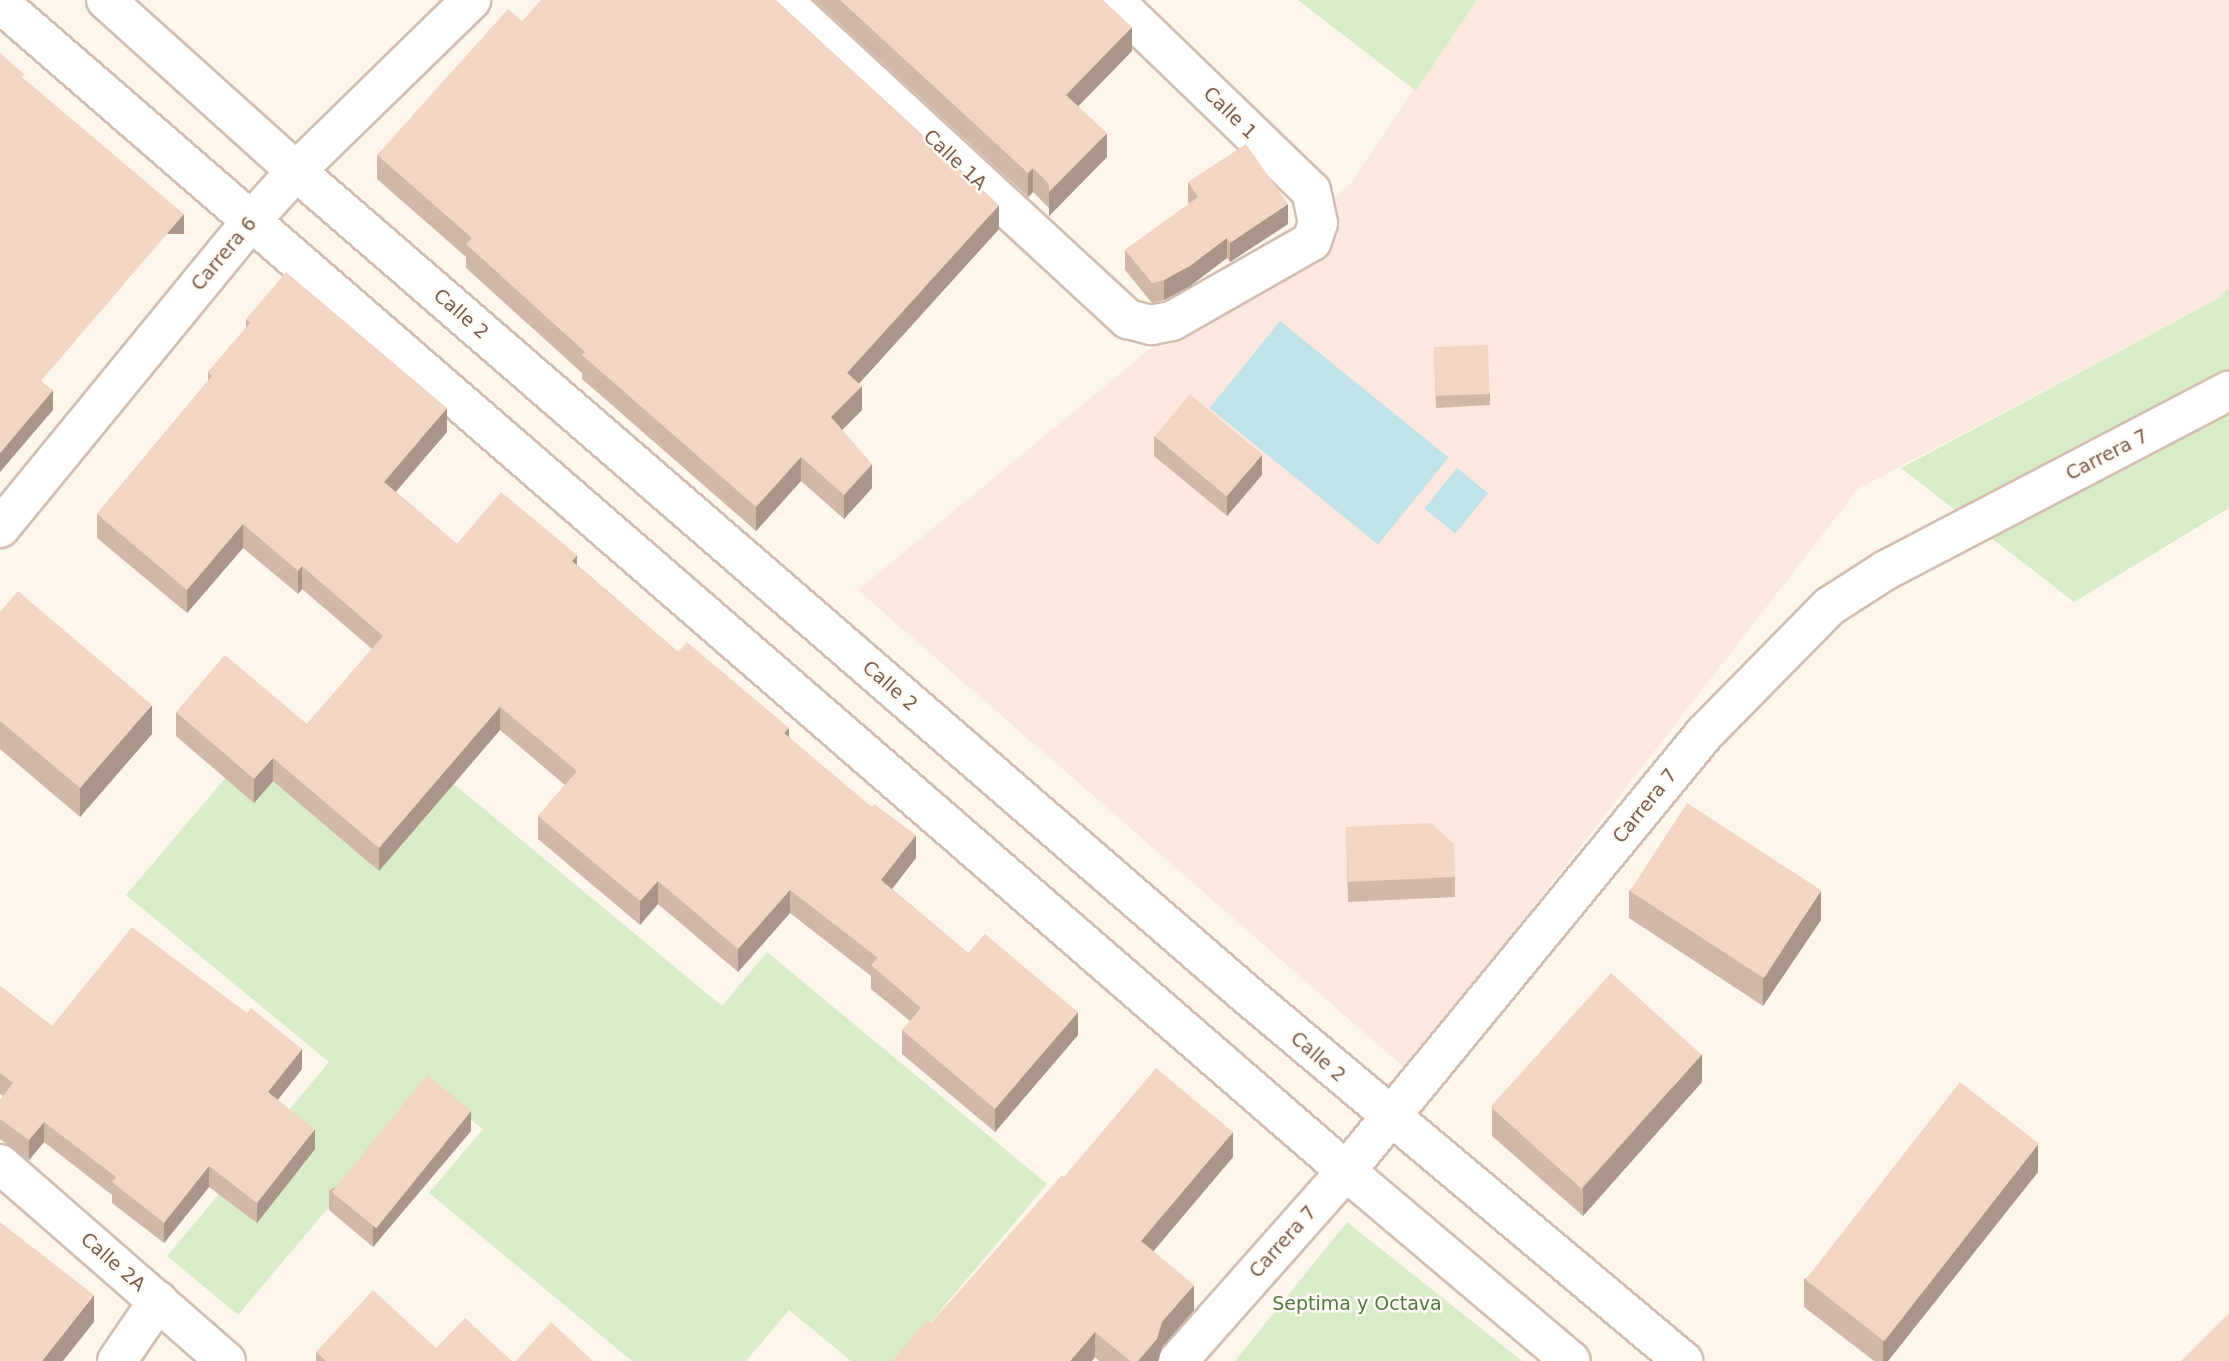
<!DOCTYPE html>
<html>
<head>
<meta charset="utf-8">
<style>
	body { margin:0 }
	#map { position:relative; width:2229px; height:1361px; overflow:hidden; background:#fdf6ec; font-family:"DejaVu Sans",sans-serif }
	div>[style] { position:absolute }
	.commercial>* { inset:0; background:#fde8e0 }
	.green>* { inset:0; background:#d8ecc9 }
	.water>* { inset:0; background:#bfe3e8; transform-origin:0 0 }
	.roads { filter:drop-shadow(2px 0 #d1beb0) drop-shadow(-2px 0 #d1beb0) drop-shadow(0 2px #d1beb0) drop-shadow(0 -2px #d1beb0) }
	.street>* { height:38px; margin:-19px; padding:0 19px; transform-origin:19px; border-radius:19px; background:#fff }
	.secondary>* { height:38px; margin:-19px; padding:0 19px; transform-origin:19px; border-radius:19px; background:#fff }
	.wall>* { inset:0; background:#d1b7a8 }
	.shaded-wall>* { inset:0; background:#aa9588; transform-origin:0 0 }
	.building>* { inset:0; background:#f3d5c3; transform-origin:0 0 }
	span { translate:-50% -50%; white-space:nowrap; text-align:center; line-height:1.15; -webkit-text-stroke:5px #fffaf3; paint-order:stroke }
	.street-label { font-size:19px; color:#7a5c4d }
	.park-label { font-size:19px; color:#537a41 }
</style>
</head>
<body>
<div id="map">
	<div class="commercial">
		<div style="clip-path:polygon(1474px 0,2229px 0,2229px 288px,2219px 298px,1858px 489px,1407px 1070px,858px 590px,1350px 184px)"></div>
	</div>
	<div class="green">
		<div style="clip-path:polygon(1298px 0,1477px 0,1416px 91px)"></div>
		<div style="clip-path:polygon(2229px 288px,2229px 508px,2074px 602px,1901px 468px,2219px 298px)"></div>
		<div style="clip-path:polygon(245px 755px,431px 765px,722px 1006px,767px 952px,1047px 1184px,898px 1361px,851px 1361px,789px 1310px,746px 1361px,632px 1361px,429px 1193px,483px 1129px,430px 1087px,238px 1315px,167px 1256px,329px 1062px,126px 895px)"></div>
		<div style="clip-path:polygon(1347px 1222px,1522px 1361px,1235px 1361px)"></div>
	</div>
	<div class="water">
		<div style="left:1280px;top:321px;width:217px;height:112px;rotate:39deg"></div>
		<div style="left:1457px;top:468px;width:40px;height:52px;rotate:39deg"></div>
	</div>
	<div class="roads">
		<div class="street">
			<div style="left:782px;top:0;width:471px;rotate:42.7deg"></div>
			<div style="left:1128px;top:319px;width:24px;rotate:15deg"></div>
			<div style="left:1151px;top:325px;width:21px;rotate:-11deg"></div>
			<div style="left:1172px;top:321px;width:161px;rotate:-29.7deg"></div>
			<div style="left:1312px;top:241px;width:19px;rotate:-72deg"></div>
			<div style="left:1318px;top:223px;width:33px;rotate:-102deg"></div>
			<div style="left:1311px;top:191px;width:275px;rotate:-136deg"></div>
			<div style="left:0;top:528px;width:397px;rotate:-50.7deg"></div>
			<div style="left:251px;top:221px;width:67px;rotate:-48deg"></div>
			<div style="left:296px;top:171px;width:245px;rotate:-44.3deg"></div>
			<div style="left:0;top:1164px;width:300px;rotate:41.1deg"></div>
			<div style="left:117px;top:1361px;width:73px;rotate:-55.7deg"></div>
			<div style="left:1178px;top:1361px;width:254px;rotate:-48.5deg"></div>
			<div style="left:1346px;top:1171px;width:565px;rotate:-50.67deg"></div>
			<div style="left:1704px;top:734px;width:180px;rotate:-45.5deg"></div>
			<div style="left:1830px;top:606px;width:67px;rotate:-32.7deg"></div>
			<div style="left:1886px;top:570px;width:387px;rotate:-27.6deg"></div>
		</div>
		<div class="secondary">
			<div style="left:106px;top:0;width:256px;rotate:42deg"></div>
			<div style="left:296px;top:171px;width:1257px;rotate:40.9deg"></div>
			<div style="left:1246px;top:994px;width:571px;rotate:40.02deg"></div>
			<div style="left:0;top:3px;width:1782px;rotate:40.95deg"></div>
			<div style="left:1346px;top:1171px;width:294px;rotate:40.2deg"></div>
		</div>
	</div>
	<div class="wall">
		<div style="clip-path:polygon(814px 0,1103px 0,1132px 51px,1078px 106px,1107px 157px,1049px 216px,1049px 208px,1033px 192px,1028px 197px)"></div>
		<div style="clip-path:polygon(522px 21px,999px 229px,859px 383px,862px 410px,842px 430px,872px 488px,844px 519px,801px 481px,756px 531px,582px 379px,582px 373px,466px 268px,466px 257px,377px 179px,377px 155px)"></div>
		<div style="clip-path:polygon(1188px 182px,1288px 224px,1230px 262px,1227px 258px,1190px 286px,1164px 300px,1152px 303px,1125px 270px,1125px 250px,1189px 204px,1188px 202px)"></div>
		<div style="clip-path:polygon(246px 319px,447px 432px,396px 492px,457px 544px,577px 565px,678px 652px,789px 737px,916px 858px,892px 889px,968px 953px,1078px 1035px,995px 1132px,902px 1054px,902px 1030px,910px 1021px,871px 989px,871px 976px,790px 913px,738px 972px,658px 904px,640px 925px,538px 839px,538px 816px,565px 785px,500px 730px,379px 871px,273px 781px,254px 803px,176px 736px,176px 712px,307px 724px,372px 649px,302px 589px,298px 594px,243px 548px,187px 613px,97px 538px,97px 514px,208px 381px,208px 372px,246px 328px)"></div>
		<div style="clip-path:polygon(1434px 348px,1490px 394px,1490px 405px,1436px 408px)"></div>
		<div style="clip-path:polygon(1154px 436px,1262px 475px,1227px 516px,1154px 456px)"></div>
		<div style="clip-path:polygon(0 612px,152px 734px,80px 817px,0 749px)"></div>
		<div style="clip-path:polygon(1346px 827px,1455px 877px,1455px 897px,1348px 902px)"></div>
		<div style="clip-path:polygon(1629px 890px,1821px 920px,1763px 1006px,1629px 918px)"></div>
		<div style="clip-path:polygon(0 986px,52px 1026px,302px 1069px,278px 1100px,315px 1149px,257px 1223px,209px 1187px,164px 1243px,112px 1203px,112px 1195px,44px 1142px,29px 1160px,0 1139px,0 1100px,3px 1096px,0 1094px)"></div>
		<div style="clip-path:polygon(1702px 1082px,1583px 1216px,1492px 1136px,1492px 1108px)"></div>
		<div style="clip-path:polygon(471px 1131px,373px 1247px,329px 1210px,329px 1190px)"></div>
		<div style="clip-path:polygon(1233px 1157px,1153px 1251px,1194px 1310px,1162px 1347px,1158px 1361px,1099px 1361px,1095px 1357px,931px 1323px,1064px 1177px)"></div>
		<div style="clip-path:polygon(2038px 1172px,1888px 1361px,1874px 1361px,1804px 1307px,1804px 1279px)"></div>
		<div style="clip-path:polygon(436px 1348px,512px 1361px,316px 1361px,316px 1352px)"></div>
	</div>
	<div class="shaded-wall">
		<div style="clip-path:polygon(1132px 27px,1132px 51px,1066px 119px,1066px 95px)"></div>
		<div style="clip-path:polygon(1107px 133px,1107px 157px,1049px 216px,1049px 192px)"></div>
		<div style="clip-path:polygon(1033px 168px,1033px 192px,1028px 197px,1028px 173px)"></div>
		<div style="clip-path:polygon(1288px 204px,1288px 224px,1230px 262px,1230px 243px)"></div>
		<div style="clip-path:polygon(999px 205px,999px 229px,847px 397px,847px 373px)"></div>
		<div style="left:184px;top:214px;width:20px;height:220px;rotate:90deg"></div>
		<div style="clip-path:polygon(1227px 238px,1227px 258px,1190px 286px,1164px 300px,1164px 280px)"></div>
		<div style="clip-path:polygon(862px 386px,862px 410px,831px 441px,831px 417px)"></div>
		<div style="clip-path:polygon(53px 390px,53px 410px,0 472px,0 453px)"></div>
		<div style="clip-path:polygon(447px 408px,447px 432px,384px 505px,384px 482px)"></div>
		<div style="clip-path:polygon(1262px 455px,1262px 475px,1227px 516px,1227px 496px)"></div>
		<div style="clip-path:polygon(801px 457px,801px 481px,756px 531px,756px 507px)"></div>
		<div style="clip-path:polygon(872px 464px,872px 488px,844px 519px,844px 495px)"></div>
		<div style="clip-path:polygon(243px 524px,243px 548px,187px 613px,187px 590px)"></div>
		<div style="clip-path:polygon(577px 555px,577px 579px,572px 561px)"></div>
		<div style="clip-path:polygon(302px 566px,302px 589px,298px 594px,298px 571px)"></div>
		<div style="clip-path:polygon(152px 705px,152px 734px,80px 817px,80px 788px)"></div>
		<div style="clip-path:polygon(500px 707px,500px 730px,379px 871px,379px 848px)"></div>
		<div style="clip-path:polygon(789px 728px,789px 751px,784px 733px)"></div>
		<div style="clip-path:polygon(273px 758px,273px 781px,254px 803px,254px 779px)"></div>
		<div style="clip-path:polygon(916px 835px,916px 858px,881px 903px,881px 880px)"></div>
		<div style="clip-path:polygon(658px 881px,658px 904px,640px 925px,640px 901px)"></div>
		<div style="clip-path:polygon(790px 890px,790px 913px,738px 972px,738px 949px)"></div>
		<div style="clip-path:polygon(1821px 891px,1821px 920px,1763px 1006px,1763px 978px)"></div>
		<div style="clip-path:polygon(1078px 1012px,1078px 1035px,995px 1132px,995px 1109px)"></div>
		<div style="clip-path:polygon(302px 1049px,302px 1069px,268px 1112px,268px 1092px)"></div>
		<div style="clip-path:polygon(1702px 1054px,1702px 1082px,1583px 1216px,1583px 1188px)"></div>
		<div style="clip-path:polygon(471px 1111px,471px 1131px,373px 1247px,373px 1227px)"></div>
		<div style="clip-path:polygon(44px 1122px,44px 1142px,29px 1160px,29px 1140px)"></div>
		<div style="clip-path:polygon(315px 1129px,315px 1149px,257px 1223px,257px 1203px)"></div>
		<div style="clip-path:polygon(1233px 1132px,1233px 1157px,1141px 1266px,1141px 1241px)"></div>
		<div style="clip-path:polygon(2038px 1144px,2038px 1172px,1888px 1361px,1883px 1361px,1883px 1340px)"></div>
		<div style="clip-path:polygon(209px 1166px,209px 1187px,164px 1243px,164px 1223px)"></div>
		<div style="clip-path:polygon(1194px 1285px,1194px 1310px,1162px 1347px,1158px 1361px,1138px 1361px,1162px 1322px)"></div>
		<div style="clip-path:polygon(94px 1295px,94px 1322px,63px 1361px,42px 1361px)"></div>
		<div style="clip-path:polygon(1095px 1332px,1095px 1357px,1092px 1361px,1070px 1361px)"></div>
	</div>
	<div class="building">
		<div style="clip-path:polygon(541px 0,776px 0,999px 205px,847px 373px,862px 386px,831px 417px,872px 464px,844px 495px,801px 457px,756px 507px,582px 355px,585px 352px,466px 244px,472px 238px,377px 155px,508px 9px,522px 21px)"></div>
		<div style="clip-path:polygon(840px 0,1103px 0,1132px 27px,1066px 95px,1107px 133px,1049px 192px,1049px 184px,1033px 168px,1028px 173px)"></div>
		<div style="clip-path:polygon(0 53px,24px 74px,22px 77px,184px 214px,41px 381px,53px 390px,0 453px)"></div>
		<div style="clip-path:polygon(1246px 144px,1288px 204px,1230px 243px,1227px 238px,1190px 266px,1164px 280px,1152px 283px,1125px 250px,1198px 197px,1188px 182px)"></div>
		<div style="clip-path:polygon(286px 272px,447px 408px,384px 482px,457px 544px,501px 492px,577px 555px,572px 561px,678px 652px,687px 642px,789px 728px,784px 733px,872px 807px,874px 804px,916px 835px,881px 880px,968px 953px,985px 934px,1078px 1012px,995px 1109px,902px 1030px,921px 1008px,871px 965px,878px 958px,790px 890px,738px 949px,658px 881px,640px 901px,538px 816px,577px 771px,500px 707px,379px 848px,273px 758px,254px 779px,176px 712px,225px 655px,307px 724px,383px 636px,302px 566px,298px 571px,243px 524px,187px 590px,97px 514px,212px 376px,208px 372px,250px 323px,246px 319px)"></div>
		<div style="left:1488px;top:345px;width:49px;height:54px;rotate:88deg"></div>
		<div style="left:1190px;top:394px;width:94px;height:55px;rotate:40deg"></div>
		<div style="clip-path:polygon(18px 591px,152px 705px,80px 788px,0 721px,0 612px)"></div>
		<div style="left:1687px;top:803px;width:160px;height:105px;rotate:33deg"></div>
		<div style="clip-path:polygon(1431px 823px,1454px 844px,1455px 877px,1348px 882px,1346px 827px)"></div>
		<div style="clip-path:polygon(132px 927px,247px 1013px,251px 1008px,302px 1049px,268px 1092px,315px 1129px,257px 1203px,209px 1166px,164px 1223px,112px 1182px,116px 1177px,44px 1122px,29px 1140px,0 1119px,0 1100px,13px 1083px,0 1073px,0 986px,52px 1026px)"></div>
		<div style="left:1611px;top:973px;width:122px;height:180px;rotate:42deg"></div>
		<div style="clip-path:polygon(1156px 1068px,1233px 1132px,1141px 1241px,1194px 1285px,1162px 1322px,1157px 1339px,1138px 1361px,1130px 1361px,1095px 1332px,1070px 1361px,892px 1361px,927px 1320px,931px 1323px,1062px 1175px,1064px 1177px)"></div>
		<div style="left:427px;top:1075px;width:57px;height:151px;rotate:39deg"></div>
		<div style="left:1960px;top:1082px;width:100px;height:251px;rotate:38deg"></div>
		<div style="clip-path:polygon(0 1222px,94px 1295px,42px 1361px,0 1361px)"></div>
		<div style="clip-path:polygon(373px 1290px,436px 1348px,465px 1318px,512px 1361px,326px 1361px,316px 1352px)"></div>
		<div style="clip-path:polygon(2229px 1313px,2229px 1361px,2181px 1361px)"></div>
		<div style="clip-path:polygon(551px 1322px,593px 1361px,516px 1361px)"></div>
	</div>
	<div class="street-label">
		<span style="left:1230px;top:113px;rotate:44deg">Calle 1</span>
		<span style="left:955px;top:160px;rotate:43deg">Calle 1A</span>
		<span style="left:224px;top:254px;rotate:-50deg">Carrera 6</span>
		<span style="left:461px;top:314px;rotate:41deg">Calle 2</span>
		<span style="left:2107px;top:455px;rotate:-27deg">Carrera 7</span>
		<span style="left:890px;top:686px;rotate:41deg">Calle 2</span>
		<span style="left:1645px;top:806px;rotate:-51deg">Carrera 7</span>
		<span style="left:1318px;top:1057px;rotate:41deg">Calle 2</span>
		<span style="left:1283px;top:1242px;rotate:-48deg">Carrera 7</span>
		<span style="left:113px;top:1262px;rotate:41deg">Calle 2A</span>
	</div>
	<div class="park-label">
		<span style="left:1357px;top:1304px">Septima y Octava</span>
	</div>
</div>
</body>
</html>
